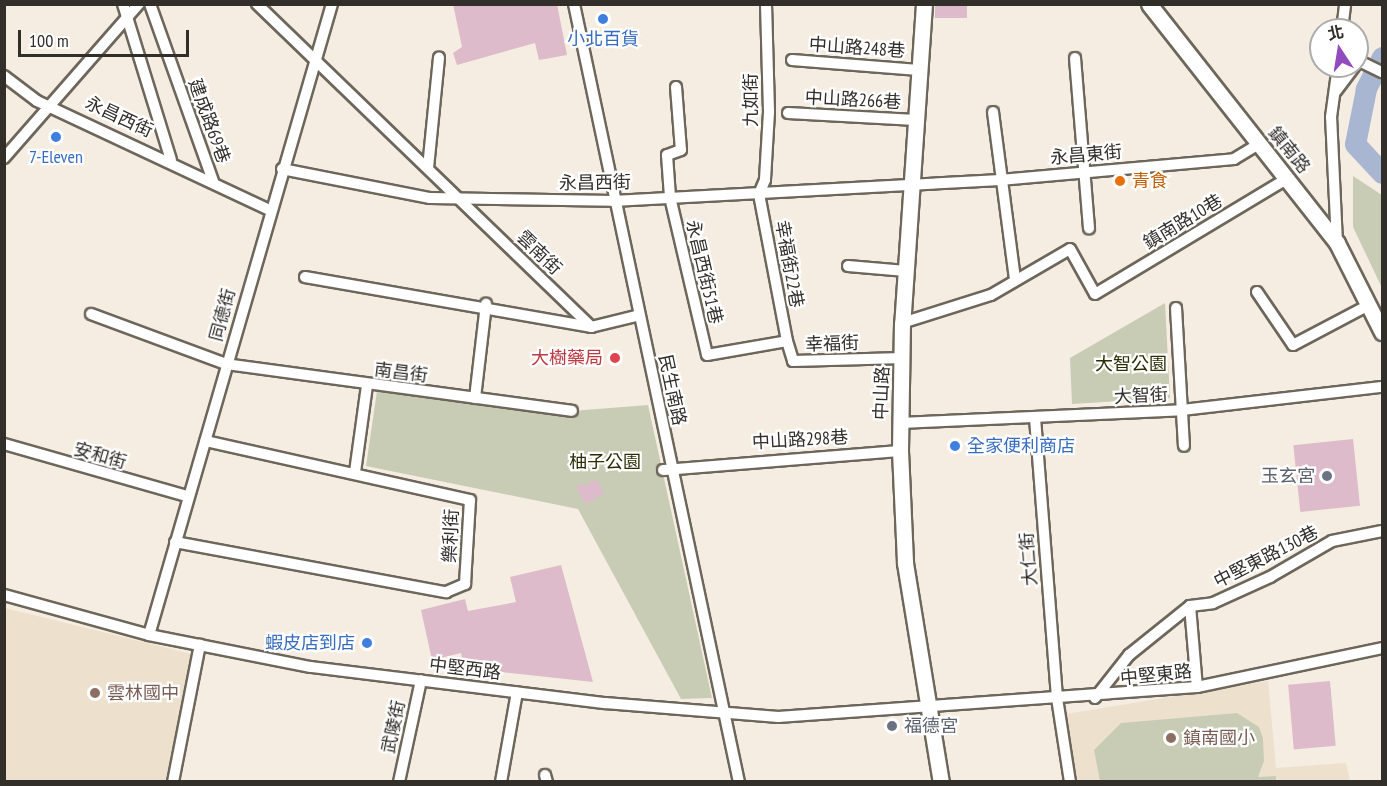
<!DOCTYPE html>
<html>
<head>
<meta charset="utf-8">
<style>
	body { margin:0 }
	#map { position:relative; width:1387px; height:786px; overflow:hidden; background:#f5ede1; font-family:"PT Sans Narrow","Noto Sans TC",sans-serif }
	div>[style] { position:absolute }
	.built>* { inset:0; background:#ede1ce }
	.green>* { inset:0; background:#c9ccb5 }
	.river>* { height:21px; margin:-10.5px; padding:0 10.5px; transform-origin:10.5px; border-radius:10.5px; background:#a8b6d2 }
	.building>* { inset:0; background:#ddbbca; transform-origin:0 0 }
	.roads { filter:drop-shadow(2px 0 #6d665b) drop-shadow(-2px 0 #6d665b) drop-shadow(0 2px #6d665b) drop-shadow(0 -2px #6d665b) }
	.street>* { height:10px; margin:-5px; padding:0 5px; transform-origin:5px; border-radius:5px; background:#fff }
	.secondary>* { height:15px; margin:-7.5px; padding:0 7.5px; transform-origin:7.5px; border-radius:7.5px; background:#fff }
	.dots>* { width:16px; height:16px; translate:-50% -50%; box-sizing:border-box; border:3px solid #fff; border-radius:50% }
	span { translate:-50% -50%; white-space:nowrap; text-align:center; line-height:1.15; -webkit-text-stroke:4.5px #fff; paint-order:stroke }
	.shop-label { font-size:18px; color:#366cbe }
	.left { translate:0 -50%; text-align:left }
	.right { translate:-100% -50%; text-align:right }
	.street-label { font-size:18px; color:#322f2a }
	.food-label { font-size:18px; color:#c56008 }
	.health-label { font-size:18px; color:#be3a42 }
	.park-label { font-size:18px; color:#2b2e05 }
	.worship-label { font-size:18px; color:#5b616d }
	.education-label { font-size:18px; color:#785e54 }
	.frame { position:absolute; inset:0; border:6px solid #322f2a; pointer-events:none }
	.north { position:absolute; left:1309px; top:18px; width:60px; height:60px; box-sizing:border-box; background:#fff; border:2px solid #adacaa; border-radius:50%; rotate:348deg; font-size:16px; font-weight:700; line-height:24px; text-align:center; color:#322f2a }
	.north::after { content:''; display:block; margin:auto; width:21px; height:27px; background:#914bbf; clip-path:polygon(50% 0,100% 100%,50% 72%,0 100%) }
	.scale { position:absolute; left:18px; top:30px; width:171px; height:27px; box-sizing:border-box; border:3px solid #322f2a; border-top:0; padding-left:8px; font-size:18px; line-height:21px; white-space:nowrap; color:#322f2a; -webkit-text-stroke:4px #fff; paint-order:stroke }
</style>
</head>
<body>
<div id="map">
	<div class="built">
		<div style="clip-path:polygon(5px 608px,196px 655px,165px 781px,5px 782px)"></div>
		<div style="clip-path:polygon(1268px 681px,1276px 768px,1346px 763px,1350px 781px,1075px 781px,1066px 714px)"></div>
	</div>
	<div class="green">
		<div style="clip-path:polygon(1353px 176px,1382px 195px,1382px 288px,1353px 227px)"></div>
		<div style="clip-path:polygon(1165px 303px,1170px 398px,1072px 404px,1070px 358px)"></div>
		<div style="clip-path:polygon(377px 391px,572px 411px,648px 405px,712px 698px,681px 699px,578px 509px,366px 466px)"></div>
		<div style="clip-path:polygon(1237px 713px,1259px 727px,1263px 738px,1264px 761px,1258px 777px,1276px 776px,1276px 781px,1100px 781px,1094px 750px,1121px 723px)"></div>
	</div>
	<div class="river">
		<div style="left:1382px;top:57px;width:36px;rotate:117deg"></div>
		<div style="left:1366px;top:89px;width:56px;rotate:101.3deg"></div>
		<div style="left:1355px;top:144px;width:40px;rotate:47deg"></div>
	</div>
	<div class="building">
		<div style="clip-path:polygon(453px 4px,557px 4px,567px 55px,539px 60px,535px 43px,457px 65px,453px 53px,462px 47px)"></div>
		<div style="left:935px;top:4px;width:32px;height:14px"></div>
		<div style="left:1353px;top:439px;width:67px;height:60px;rotate:84deg"></div>
		<div style="clip-path:polygon(597px 480px,604px 494px,585px 504px,576px 487px)"></div>
		<div style="clip-path:polygon(561px 565px,593px 682px,464px 668px,461px 653px,432px 660px,421px 610px,465px 599px,468px 611px,516px 602px,510px 577px)"></div>
		<div style="left:1330px;top:681px;width:65px;height:42px;rotate:85deg"></div>
	</div>
	<div class="roads">
		<div class="street">
			<div style="left:123px;top:4px;width:163px;rotate:72.9deg"></div>
			<div style="left:150px;top:4px;width:188px;rotate:70.4deg"></div>
			<div style="left:257px;top:4px;width:465px;rotate:44deg"></div>
			<div style="left:574px;top:4px;width:795px;rotate:78.03deg"></div>
			<div style="left:766px;top:4px;width:108px;rotate:88.4deg"></div>
			<div style="left:769px;top:112px;width:68px;rotate:93.4deg"></div>
			<div style="left:765px;top:180px;width:15px;rotate:113deg"></div>
			<div style="left:759px;top:194px;width:150px;rotate:79.2deg"></div>
			<div style="left:1342px;top:30px;width:26px;rotate:-83deg"></div>
			<div style="left:1075px;top:58px;width:171px;rotate:85.3deg"></div>
			<div style="left:792px;top:60px;width:127px;rotate:4.5deg"></div>
			<div style="left:1357px;top:60px;width:28px;rotate:26deg"></div>
			<div style="left:4px;top:76px;width:41px;rotate:37.1deg"></div>
			<div style="left:37px;top:101px;width:255px;rotate:25.1deg"></div>
			<div style="left:676px;top:87px;width:63px;rotate:85.5deg"></div>
			<div style="left:681px;top:150px;width:15px;rotate:160deg"></div>
			<div style="left:667px;top:155px;width:42px;rotate:85.9deg"></div>
			<div style="left:670px;top:197px;width:162px;rotate:76.8deg"></div>
			<div style="left:707px;top:355px;width:81px;rotate:-9.9deg"></div>
			<div style="left:787px;top:341px;width:21px;rotate:73deg"></div>
			<div style="left:793px;top:361px;width:110px;rotate:-1.6deg"></div>
			<div style="left:1336px;top:91px;width:31px;rotate:-53deg"></div>
			<div style="left:993px;top:112px;width:169px;rotate:82.5deg"></div>
			<div style="left:788px;top:113px;width:128px;rotate:3.1deg"></div>
			<div style="left:4px;top:158px;width:205px;rotate:-48.8deg"></div>
			<div style="left:428px;top:168px;width:111px;rotate:-84.3deg"></div>
			<div style="left:282px;top:169px;width:151px;rotate:11.1deg"></div>
			<div style="left:430px;top:198px;width:183px;rotate:0.9deg"></div>
			<div style="left:613px;top:201px;width:388px;rotate:-3.1deg"></div>
			<div style="left:1000px;top:180px;width:235px;rotate:-5.1deg"></div>
			<div style="left:1234px;top:159px;width:29px;rotate:-31deg"></div>
			<div style="left:1337px;top:243px;width:126px;rotate:-92.7deg"></div>
			<div style="left:1331px;top:117px;width:51px;rotate:-82.2deg"></div>
			<div style="left:848px;top:266px;width:58px;rotate:4.9deg"></div>
			<div style="left:305px;top:277px;width:290px;rotate:9.9deg"></div>
			<div style="left:591px;top:327px;width:50px;rotate:-13.8deg"></div>
			<div style="left:1257px;top:292px;width:64px;rotate:55.8deg"></div>
			<div style="left:1293px;top:345px;width:86px;rotate:-27.8deg"></div>
			<div style="left:1176px;top:308px;width:138px;rotate:86.7deg"></div>
			<div style="left:91px;top:314px;width:144px;rotate:20.3deg"></div>
			<div style="left:226px;top:364px;width:349px;rotate:7.7deg"></div>
			<div style="left:902px;top:323px;width:93px;rotate:-17.5deg"></div>
			<div style="left:991px;top:295px;width:91px;rotate:-30.2deg"></div>
			<div style="left:1070px;top:249px;width:51px;rotate:60.9deg"></div>
			<div style="left:1095px;top:294px;width:225px;rotate:-31deg"></div>
			<div style="left:475px;top:398px;width:95px;rotate:-83.3deg"></div>
			<div style="left:1035px;top:418px;width:281px;rotate:85.5deg"></div>
			<div style="left:1057px;top:698px;width:85px;rotate:81.2deg"></div>
			<div style="left:900px;top:423px;width:282px;rotate:-2.6deg"></div>
			<div style="left:1182px;top:410px;width:201px;rotate:-6.6deg"></div>
			<div style="left:4px;top:444px;width:190px;rotate:15.9deg"></div>
			<div style="left:663px;top:470px;width:238px;rotate:-4.6deg"></div>
			<div style="left:355px;top:472px;width:88px;rotate:-82.1deg"></div>
			<div style="left:175px;top:542px;width:276px;rotate:10.5deg"></div>
			<div style="left:446px;top:592px;width:21px;rotate:-23deg"></div>
			<div style="left:465px;top:584px;width:84px;rotate:-86.6deg"></div>
			<div style="left:470px;top:500px;width:271px;rotate:-167.4deg"></div>
			<div style="left:4px;top:595px;width:150px;rotate:15.4deg"></div>
			<div style="left:149px;top:635px;width:165px;rotate:11.2deg"></div>
			<div style="left:311px;top:667px;width:296px;rotate:7deg"></div>
			<div style="left:605px;top:703px;width:174px;rotate:4.6deg"></div>
			<div style="left:778px;top:717px;width:420px;rotate:-4.1deg"></div>
			<div style="left:1197px;top:687px;width:189px;rotate:-11.9deg"></div>
			<div style="left:1190px;top:606px;width:81px;rotate:85.1deg"></div>
			<div style="left:149px;top:635px;width:657px;rotate:-73.83deg"></div>
			<div style="left:1095px;top:698px;width:55px;rotate:-51.7deg"></div>
			<div style="left:1129px;top:655px;width:78px;rotate:-38.8deg"></div>
			<div style="left:1190px;top:606px;width:23px;rotate:-7deg"></div>
			<div style="left:1213px;top:603px;width:63px;rotate:-24.5deg"></div>
			<div style="left:1270px;top:577px;width:72px;rotate:-30.1deg"></div>
			<div style="left:1332px;top:541px;width:51px;rotate:-11.3deg"></div>
			<div style="left:545px;top:775px;width:7px;rotate:74deg"></div>
			<div style="left:173px;top:782px;width:140px;rotate:-78.9deg"></div>
			<div style="left:399px;top:782px;width:104px;rotate:-77.8deg"></div>
			<div style="left:501px;top:782px;width:91px;rotate:-79.9deg"></div>
		</div>
		<div class="secondary">
			<div style="left:924px;top:4px;width:320px;rotate:93.9deg"></div>
			<div style="left:902px;top:323px;width:128px;rotate:90.9deg"></div>
			<div style="left:900px;top:451px;width:112px;rotate:87.4deg"></div>
			<div style="left:905px;top:563px;width:222px;rotate:80.7deg"></div>
			<div style="left:1149px;top:4px;width:304px;rotate:51.8deg"></div>
			<div style="left:1337px;top:243px;width:100px;rotate:63.2deg"></div>
		</div>
	</div>
	<div class="dots">
		<div style="left:603px;top:19px;background:#3f7fe0"></div>
		<div style="left:56px;top:137px;background:#3f7fe0"></div>
		<div style="left:1120px;top:181px;background:#e8710a"></div>
		<div style="left:615px;top:358px;background:#e0444e"></div>
		<div style="left:955px;top:446px;background:#3f7fe0"></div>
		<div style="left:1327px;top:476px;background:#6b7280"></div>
		<div style="left:367px;top:643px;background:#3f7fe0"></div>
		<div style="left:95px;top:693px;background:#8d6e63"></div>
		<div style="left:892px;top:726px;background:#6b7280"></div>
		<div style="left:1171px;top:738px;background:#8d6e63"></div>
	</div>
	<div class="shop-label">
		<span style="left:603px;top:39px">小北百貨</span>
		<span style="left:56px;top:157px">7-Eleven</span>
		<span class="left" style="left:967px;top:446px">全家便利商店</span>
		<span class="right" style="left:355px;top:643px">蝦皮店到店</span>
	</div>
	<div class="street-label">
		<span style="left:857px;top:48px;rotate:4deg">中山路248巷</span>
		<span style="left:751px;top:100px;rotate:-90deg">九如街</span>
		<span style="left:853px;top:100px;rotate:3deg">中山路266巷</span>
		<span style="left:119px;top:117px;rotate:25deg">永昌西街</span>
		<span style="left:209px;top:121px;rotate:70deg">建成路69巷</span>
		<span style="left:1289px;top:150px;rotate:51deg">鎮南路</span>
		<span style="left:1086px;top:155px;rotate:-5deg">永昌東街</span>
		<span style="left:595px;top:183px;rotate:-1deg">永昌西街</span>
		<span style="left:1183px;top:222px;rotate:-31deg">鎮南路10巷</span>
		<span style="left:539px;top:253px;rotate:44deg">雲南街</span>
		<span style="left:789px;top:264px;rotate:80deg">幸福街22巷</span>
		<span style="left:704px;top:272px;rotate:77deg">永昌西街51巷</span>
		<span style="left:223px;top:315px;rotate:-75deg">同德街</span>
		<span style="left:832px;top:344px;rotate:-2deg">幸福街</span>
		<span style="left:401px;top:373px;rotate:7deg">南昌街</span>
		<span style="left:672px;top:390px;rotate:78deg">民生南路</span>
		<span style="left:882px;top:393px;rotate:-88deg">中山路</span>
		<span style="left:1141px;top:396px;rotate:-3deg">大智街</span>
		<span style="left:800px;top:440px;rotate:-3deg">中山路298巷</span>
		<span style="left:100px;top:456px;rotate:16deg">安和街</span>
		<span style="left:451px;top:536px;rotate:-87deg">樂利街</span>
		<span style="left:1266px;top:557px;rotate:-27deg">中堅東路130巷</span>
		<span style="left:1029px;top:559px;rotate:-94deg">大仁街</span>
		<span style="left:465px;top:669px;rotate:7deg">中堅西路</span>
		<span style="left:1156px;top:675px;rotate:-6deg">中堅東路</span>
		<span style="left:394px;top:727px;rotate:-78deg">武陵街</span>
	</div>
	<div class="food-label">
		<span class="left" style="left:1132px;top:181px">青食</span>
	</div>
	<div class="health-label">
		<span class="right" style="left:603px;top:358px">大樹藥局</span>
	</div>
	<div class="park-label">
		<span style="left:1131px;top:364px">大智公園</span>
		<span style="left:605px;top:462px">柚子公園</span>
	</div>
	<div class="worship-label">
		<span class="right" style="left:1315px;top:476px">玉玄宮</span>
		<span class="left" style="left:904px;top:726px">福德宮</span>
	</div>
	<div class="education-label">
		<span class="left" style="left:107px;top:693px">雲林國中</span>
		<span class="left" style="left:1183px;top:738px">鎮南國小</span>
	</div>
	<div class="frame"></div>
	<div class="north">北</div>
	<div class="scale">100 m</div>
</div>
</body>
</html>
